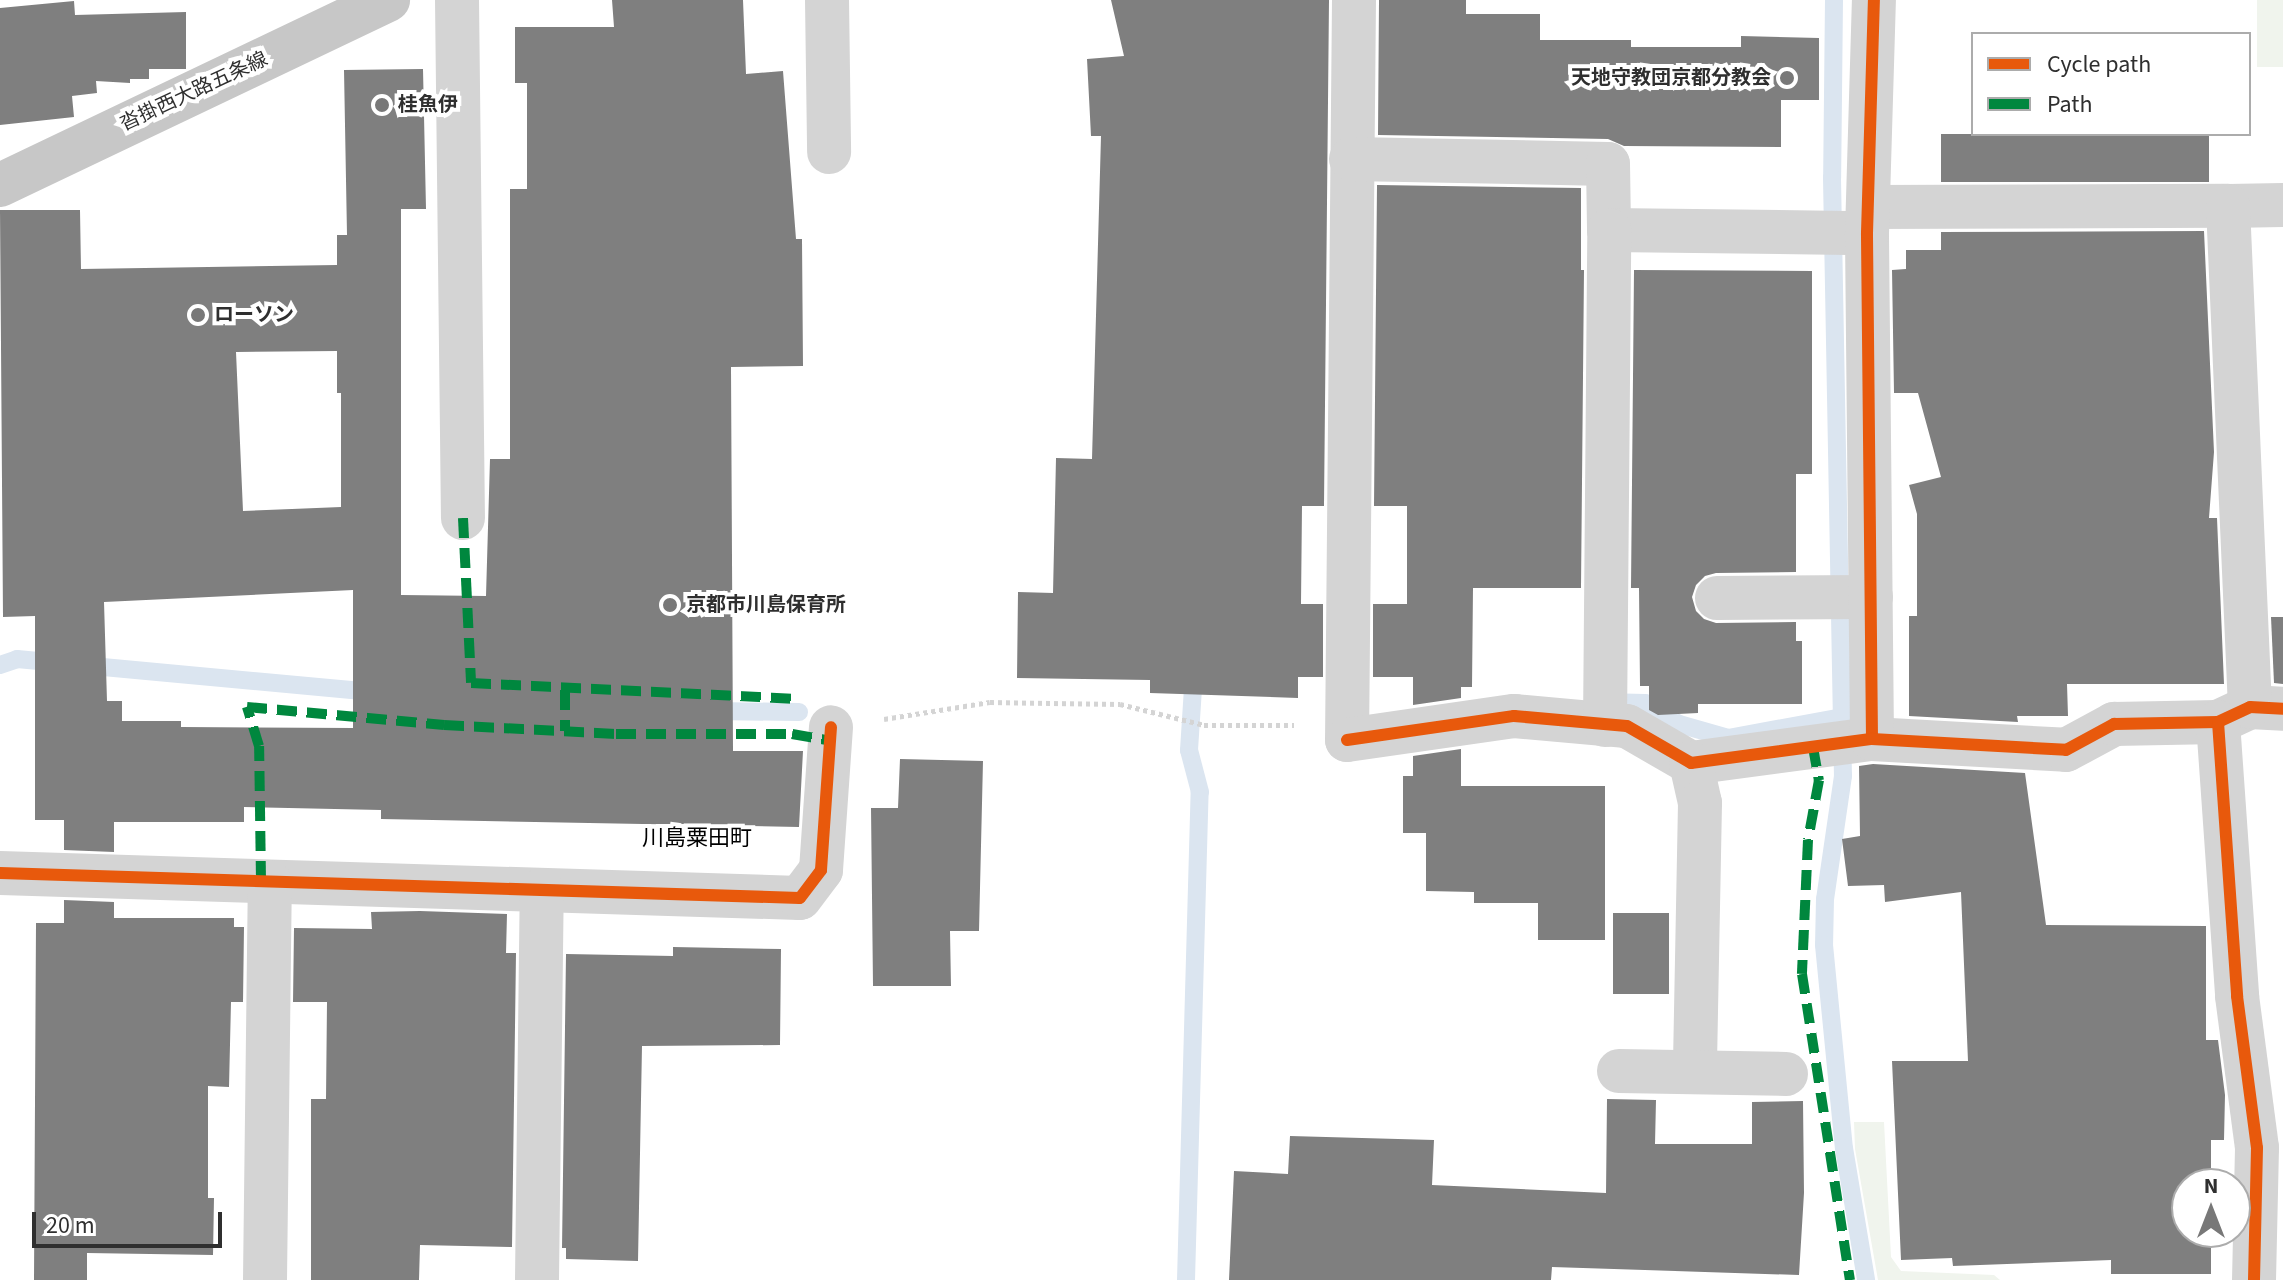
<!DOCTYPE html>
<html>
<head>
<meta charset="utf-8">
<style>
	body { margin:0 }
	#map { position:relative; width:2283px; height:1280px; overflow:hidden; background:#fff; font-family:"Source Sans 3","Noto Sans JP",sans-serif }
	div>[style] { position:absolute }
	.green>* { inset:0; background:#f0f4ed; transform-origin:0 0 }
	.stream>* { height:18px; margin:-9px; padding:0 9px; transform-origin:9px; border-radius:9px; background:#dbe5f0 }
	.building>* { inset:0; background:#7f7f7f; transform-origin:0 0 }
	.path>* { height:5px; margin-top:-2.5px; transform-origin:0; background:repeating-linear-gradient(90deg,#d4d4d4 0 4px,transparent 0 8px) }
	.minor>* { height:44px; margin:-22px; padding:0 22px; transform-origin:22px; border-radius:22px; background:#d4d4d4 }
	.major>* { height:44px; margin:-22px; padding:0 22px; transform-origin:22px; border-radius:22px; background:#c7c7c7 }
	.quiet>* { height:10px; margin-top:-5px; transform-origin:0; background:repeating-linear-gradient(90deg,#00873e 0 20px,transparent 0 30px) }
	.cycleway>* { height:12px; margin:-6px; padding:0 6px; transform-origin:6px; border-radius:6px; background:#e8590c }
	.dots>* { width:22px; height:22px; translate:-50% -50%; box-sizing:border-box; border:4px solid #fff; border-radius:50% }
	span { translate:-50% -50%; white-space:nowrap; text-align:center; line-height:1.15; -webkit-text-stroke:8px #fff; paint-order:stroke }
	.poi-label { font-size:20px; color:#2f2f2f; font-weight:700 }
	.right { translate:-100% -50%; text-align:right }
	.left { translate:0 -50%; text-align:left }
	.street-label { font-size:20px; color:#2f2f2f }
	.neighbourhood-label { font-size:22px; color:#000 }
	.legend { position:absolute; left:1971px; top:32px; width:280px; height:104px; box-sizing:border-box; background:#fff; border:2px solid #acacac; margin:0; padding:10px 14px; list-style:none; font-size:24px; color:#2f2f2f }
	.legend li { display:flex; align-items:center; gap:16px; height:40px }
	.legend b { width:40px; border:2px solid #acacac }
	.north { position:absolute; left:2171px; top:1168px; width:80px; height:80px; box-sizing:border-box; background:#fff; border:2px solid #acacac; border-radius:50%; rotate:0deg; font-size:22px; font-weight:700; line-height:32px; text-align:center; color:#2f2f2f }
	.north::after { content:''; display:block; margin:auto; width:28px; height:36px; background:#787878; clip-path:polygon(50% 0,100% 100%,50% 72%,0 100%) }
	.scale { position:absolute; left:32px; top:1212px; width:190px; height:36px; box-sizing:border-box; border:4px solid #2f2f2f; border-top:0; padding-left:10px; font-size:24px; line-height:28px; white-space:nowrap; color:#2f2f2f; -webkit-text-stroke:6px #fff; paint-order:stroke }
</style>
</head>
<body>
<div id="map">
	<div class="green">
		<div style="left:2257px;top:0;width:26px;height:67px"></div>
		<div style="clip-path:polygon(1854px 1122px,1884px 1122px,1891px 1257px,1901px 1271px,1994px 1275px,2000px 1280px,1878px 1280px,1855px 1149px)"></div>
	</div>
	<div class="stream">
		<div style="left:1834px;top:0;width:178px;rotate:90.6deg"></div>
		<div style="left:1832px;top:178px;width:598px;rotate:88.95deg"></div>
		<div style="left:1843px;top:776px;width:124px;rotate:98.3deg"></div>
		<div style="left:1825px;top:899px;width:46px;rotate:91.2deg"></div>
		<div style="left:1824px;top:945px;width:204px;rotate:84.4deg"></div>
		<div style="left:1844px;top:1148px;width:134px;rotate:80.5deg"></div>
		<div style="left:0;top:665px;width:18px;rotate:-19deg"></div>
		<div style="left:17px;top:659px;width:360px;rotate:5.3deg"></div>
		<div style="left:1603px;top:702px;width:42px;rotate:1.4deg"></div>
		<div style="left:1645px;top:703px;width:40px;rotate:32deg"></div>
		<div style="left:1679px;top:724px;width:51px;rotate:15.9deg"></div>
		<div style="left:1728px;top:738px;width:116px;rotate:-10.4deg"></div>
		<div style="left:712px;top:711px;width:87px;rotate:0.7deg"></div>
		<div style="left:1186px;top:1280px;width:488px;rotate:-88.4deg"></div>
		<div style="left:1200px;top:792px;width:43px;rotate:-104.7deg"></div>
		<div style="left:1189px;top:750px;width:77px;rotate:-86.3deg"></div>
	</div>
	<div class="building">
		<div style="clip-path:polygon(evenodd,612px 0,743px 0,746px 74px,783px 71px,796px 239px,802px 239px,803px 366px,731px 367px,733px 751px,803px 751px,799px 827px,381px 819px,381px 810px,244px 807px,244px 822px,114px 822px,114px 852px,64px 850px,64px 820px,35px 820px,35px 616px,3px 617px,0 210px,80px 210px,81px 269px,337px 265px,337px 235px,347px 235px,344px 70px,423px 69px,426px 209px,401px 209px,401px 595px,486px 596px,490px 459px,510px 459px,510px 189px,527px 189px,527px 83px,515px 83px,515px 27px,614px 27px,612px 0,337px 351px,337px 393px,341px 393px,341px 507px,243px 511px,236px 352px,337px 351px,612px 0,353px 590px,353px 728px,181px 727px,181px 721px,122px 721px,122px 701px,107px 701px,104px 602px,353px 590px)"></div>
		<div style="clip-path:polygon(1111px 0,1329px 0,1324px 506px,1302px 506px,1301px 604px,1323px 604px,1323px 677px,1298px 677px,1298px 698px,1150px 693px,1150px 680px,1017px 678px,1018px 592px,1053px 593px,1056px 458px,1092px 459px,1101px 136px,1091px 136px,1087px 59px,1124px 56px)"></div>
		<div style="clip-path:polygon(1379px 0,1466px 0,1466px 14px,1540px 14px,1540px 40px,1631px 40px,1631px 47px,1741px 47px,1741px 36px,1819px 38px,1819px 100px,1781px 100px,1781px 147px,1624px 146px,1608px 139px,1378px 135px)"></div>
		<div style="clip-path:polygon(74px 1px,75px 15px,186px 12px,186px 69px,149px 69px,149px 79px,130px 79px,130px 83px,96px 81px,97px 93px,72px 96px,74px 117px,0 125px,0 8px)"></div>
		<div style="left:1941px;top:134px;width:268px;height:48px"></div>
		<div style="clip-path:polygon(1377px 185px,1581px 188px,1581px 270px,1584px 270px,1581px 588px,1473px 588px,1472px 687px,1461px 687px,1461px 698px,1413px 705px,1413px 677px,1373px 677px,1373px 604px,1407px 604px,1407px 506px,1374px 506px)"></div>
		<div style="clip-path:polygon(2204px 231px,2214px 452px,2209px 518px,2217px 518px,2224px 684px,2067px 684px,2068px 716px,2017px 716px,2018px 722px,1909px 716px,1909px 616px,1917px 616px,1917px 514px,1909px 485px,1941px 477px,1918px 393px,1894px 393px,1892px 270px,1906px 269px,1906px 250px,1941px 250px,1941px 232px)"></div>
		<div style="clip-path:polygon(1634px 270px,1812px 271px,1812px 474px,1796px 474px,1796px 572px,1716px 573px,1705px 576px,1696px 585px,1692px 597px,1696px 611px,1704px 619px,1716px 623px,1796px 622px,1796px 641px,1802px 641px,1802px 704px,1698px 704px,1698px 713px,1658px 715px,1649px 710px,1649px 686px,1640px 686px,1639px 588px,1631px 588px)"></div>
		<div style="clip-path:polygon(2271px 617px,2283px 617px,2283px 684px,2274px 683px)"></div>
		<div style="clip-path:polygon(1461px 749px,1461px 786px,1605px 786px,1605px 940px,1538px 940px,1538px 903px,1474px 903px,1474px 892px,1426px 891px,1426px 833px,1403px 833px,1403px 776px,1413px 776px,1413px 756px)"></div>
		<div style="clip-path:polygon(900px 759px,983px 761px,979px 931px,950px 931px,951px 986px,873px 986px,871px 808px,898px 808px)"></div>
		<div style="clip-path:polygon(1873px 764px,2025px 773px,2046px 925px,2206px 926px,2206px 1040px,2218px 1040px,2225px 1095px,2224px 1140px,2211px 1140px,2211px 1184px,2187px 1184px,2187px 1232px,2211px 1232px,2211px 1274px,2111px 1274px,2111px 1260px,1953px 1266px,1952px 1258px,1901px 1260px,1892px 1061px,1968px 1061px,1961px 892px,1885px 902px,1884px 885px,1848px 886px,1842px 839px,1860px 836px,1859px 766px)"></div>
		<div style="clip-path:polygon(64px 900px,114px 902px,114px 918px,234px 918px,234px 927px,244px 927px,243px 1002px,231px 1002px,229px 1087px,208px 1086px,208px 1198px,214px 1198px,213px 1255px,87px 1253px,87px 1280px,34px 1280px,36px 923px,64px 923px)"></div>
		<div style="clip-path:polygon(420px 911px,507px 914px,506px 953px,516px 953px,512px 1247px,420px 1245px,419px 1280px,311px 1280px,311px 1099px,326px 1099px,327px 1002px,293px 1002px,294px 928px,372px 929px,371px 912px)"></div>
		<div style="left:1613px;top:913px;width:56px;height:81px"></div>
		<div style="clip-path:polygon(673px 947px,781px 949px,780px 1045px,642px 1046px,638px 1261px,566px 1259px,566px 1248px,562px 1248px,566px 954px,673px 956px)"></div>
		<div style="clip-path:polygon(1607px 1099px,1656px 1100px,1655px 1144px,1752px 1144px,1752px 1102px,1803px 1101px,1804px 1193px,1799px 1275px,1552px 1267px,1551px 1280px,1229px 1280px,1234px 1171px,1288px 1174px,1290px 1136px,1434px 1140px,1432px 1185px,1606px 1193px)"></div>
	</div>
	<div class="path">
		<div style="left:884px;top:719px;width:107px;rotate:-9.1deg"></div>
		<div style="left:990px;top:702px;width:130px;rotate:0.9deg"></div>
		<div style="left:1120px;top:704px;width:87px;rotate:14deg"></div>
		<div style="left:1204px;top:725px;width:90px"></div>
	</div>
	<div class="minor">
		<div style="left:457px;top:0;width:518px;rotate:89.34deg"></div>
		<div style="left:827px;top:0;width:152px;rotate:89.2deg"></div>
		<div style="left:1354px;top:0;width:740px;rotate:90.54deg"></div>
		<div style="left:1347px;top:740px;width:169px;rotate:-8.2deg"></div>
		<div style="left:1514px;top:716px;width:113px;rotate:5.1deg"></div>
		<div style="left:1627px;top:726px;width:74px;rotate:30deg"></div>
		<div style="left:1691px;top:763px;width:183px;rotate:-7.6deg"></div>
		<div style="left:1872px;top:739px;width:194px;rotate:3.2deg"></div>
		<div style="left:2066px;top:750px;width:55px;rotate:-28.4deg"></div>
		<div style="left:2114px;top:724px;width:104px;rotate:-1.1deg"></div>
		<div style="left:2218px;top:722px;width:35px;rotate:-25deg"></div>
		<div style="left:2250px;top:707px;width:33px;rotate:3deg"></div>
		<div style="left:1351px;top:159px;width:257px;rotate:1.1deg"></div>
		<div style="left:1608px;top:164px;width:66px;rotate:89.1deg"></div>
		<div style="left:1609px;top:230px;width:258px;rotate:0.7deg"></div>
		<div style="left:2228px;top:206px;width:55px;rotate:-1deg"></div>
		<div style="left:1868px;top:207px;width:360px;rotate:-0.2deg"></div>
		<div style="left:2228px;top:206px;width:501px;rotate:87.49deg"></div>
		<div style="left:1717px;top:598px;width:154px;rotate:-0.4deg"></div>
		<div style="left:2218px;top:722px;width:275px;rotate:86deg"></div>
		<div style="left:2237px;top:996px;width:153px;rotate:82.5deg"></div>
		<div style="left:2257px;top:1148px;width:132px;rotate:91.3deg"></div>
		<div style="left:1605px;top:725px;width:495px;rotate:-89.5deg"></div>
		<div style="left:1872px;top:739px;width:506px;rotate:-90.57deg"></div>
		<div style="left:1867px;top:233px;width:233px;rotate:-88.3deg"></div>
		<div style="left:1691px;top:763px;width:41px;rotate:77.3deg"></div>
		<div style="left:1700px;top:803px;width:267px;rotate:91.1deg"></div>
		<div style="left:0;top:873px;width:800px;rotate:1.79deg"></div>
		<div style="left:800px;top:898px;width:35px;rotate:-53deg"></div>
		<div style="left:821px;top:870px;width:143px;rotate:-86deg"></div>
		<div style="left:1619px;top:1071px;width:167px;rotate:1deg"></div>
		<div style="left:265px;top:1280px;width:398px;rotate:-89.3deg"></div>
		<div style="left:537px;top:1280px;width:390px;rotate:-89.3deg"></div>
	</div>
	<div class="major">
		<div style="left:0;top:185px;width:430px;rotate:-25.5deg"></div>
	</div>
	<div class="quiet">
		<div style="left:463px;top:518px;width:165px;rotate:87.2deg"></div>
		<div style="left:471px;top:683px;width:326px;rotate:2.8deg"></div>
		<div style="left:565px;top:690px;width:41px;rotate:90deg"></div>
		<div style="left:1813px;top:747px;width:34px;rotate:80deg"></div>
		<div style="left:1819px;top:780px;width:61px;rotate:100.4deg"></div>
		<div style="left:1808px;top:840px;width:134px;rotate:92.6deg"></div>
		<div style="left:1802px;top:974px;width:310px;rotate:81.1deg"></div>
		<div style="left:261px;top:881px;width:135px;rotate:-90.8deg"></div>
		<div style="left:259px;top:746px;width:41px;rotate:-107.1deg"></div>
		<div style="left:247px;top:707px;width:198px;rotate:5.2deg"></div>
		<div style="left:444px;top:725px;width:172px;rotate:3deg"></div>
		<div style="left:616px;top:734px;width:176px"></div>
		<div style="left:792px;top:734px;width:40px;rotate:10deg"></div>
	</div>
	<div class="cycleway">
		<div style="left:2218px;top:722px;width:275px;rotate:86deg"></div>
		<div style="left:2237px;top:996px;width:153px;rotate:82.5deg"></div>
		<div style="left:2257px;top:1148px;width:132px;rotate:91.3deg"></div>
		<div style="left:1872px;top:739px;width:506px;rotate:-90.57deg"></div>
		<div style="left:1867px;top:233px;width:233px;rotate:-88.3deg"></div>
		<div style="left:1347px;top:740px;width:169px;rotate:-8.2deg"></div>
		<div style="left:1514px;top:716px;width:113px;rotate:5.1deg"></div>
		<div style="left:1627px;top:726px;width:74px;rotate:30deg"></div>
		<div style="left:1691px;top:763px;width:183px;rotate:-7.6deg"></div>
		<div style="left:1872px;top:739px;width:194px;rotate:3.2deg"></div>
		<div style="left:2066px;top:750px;width:55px;rotate:-28.4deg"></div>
		<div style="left:2114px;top:724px;width:104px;rotate:-1.1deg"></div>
		<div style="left:2218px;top:722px;width:35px;rotate:-25deg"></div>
		<div style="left:2250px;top:707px;width:33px;rotate:3deg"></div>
		<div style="left:0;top:873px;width:800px;rotate:1.79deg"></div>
		<div style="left:800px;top:898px;width:35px;rotate:-53deg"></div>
		<div style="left:821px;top:870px;width:143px;rotate:-86deg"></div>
	</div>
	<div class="dots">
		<div style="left:1787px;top:78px;background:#787878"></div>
		<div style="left:382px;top:105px;background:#787878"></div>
		<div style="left:198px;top:315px;background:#787878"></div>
		<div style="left:670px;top:605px;background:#787878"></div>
	</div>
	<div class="poi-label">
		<span class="right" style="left:1771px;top:78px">天地守教団京都分教会</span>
		<span class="left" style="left:398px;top:105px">桂魚伊</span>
		<span class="left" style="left:214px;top:315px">ローソン</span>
		<span class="left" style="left:686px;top:605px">京都市川島保育所</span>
	</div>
	<div class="street-label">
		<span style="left:194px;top:92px;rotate:-25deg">沓掛西大路五条線</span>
	</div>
	<div class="neighbourhood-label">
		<span style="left:697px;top:839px">川島粟田町</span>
	</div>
	<ul class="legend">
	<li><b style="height:10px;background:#e8590c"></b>Cycle path</li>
	<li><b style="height:10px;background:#00873e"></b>Path</li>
	</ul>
	<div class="north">N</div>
	<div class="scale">20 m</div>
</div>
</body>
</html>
